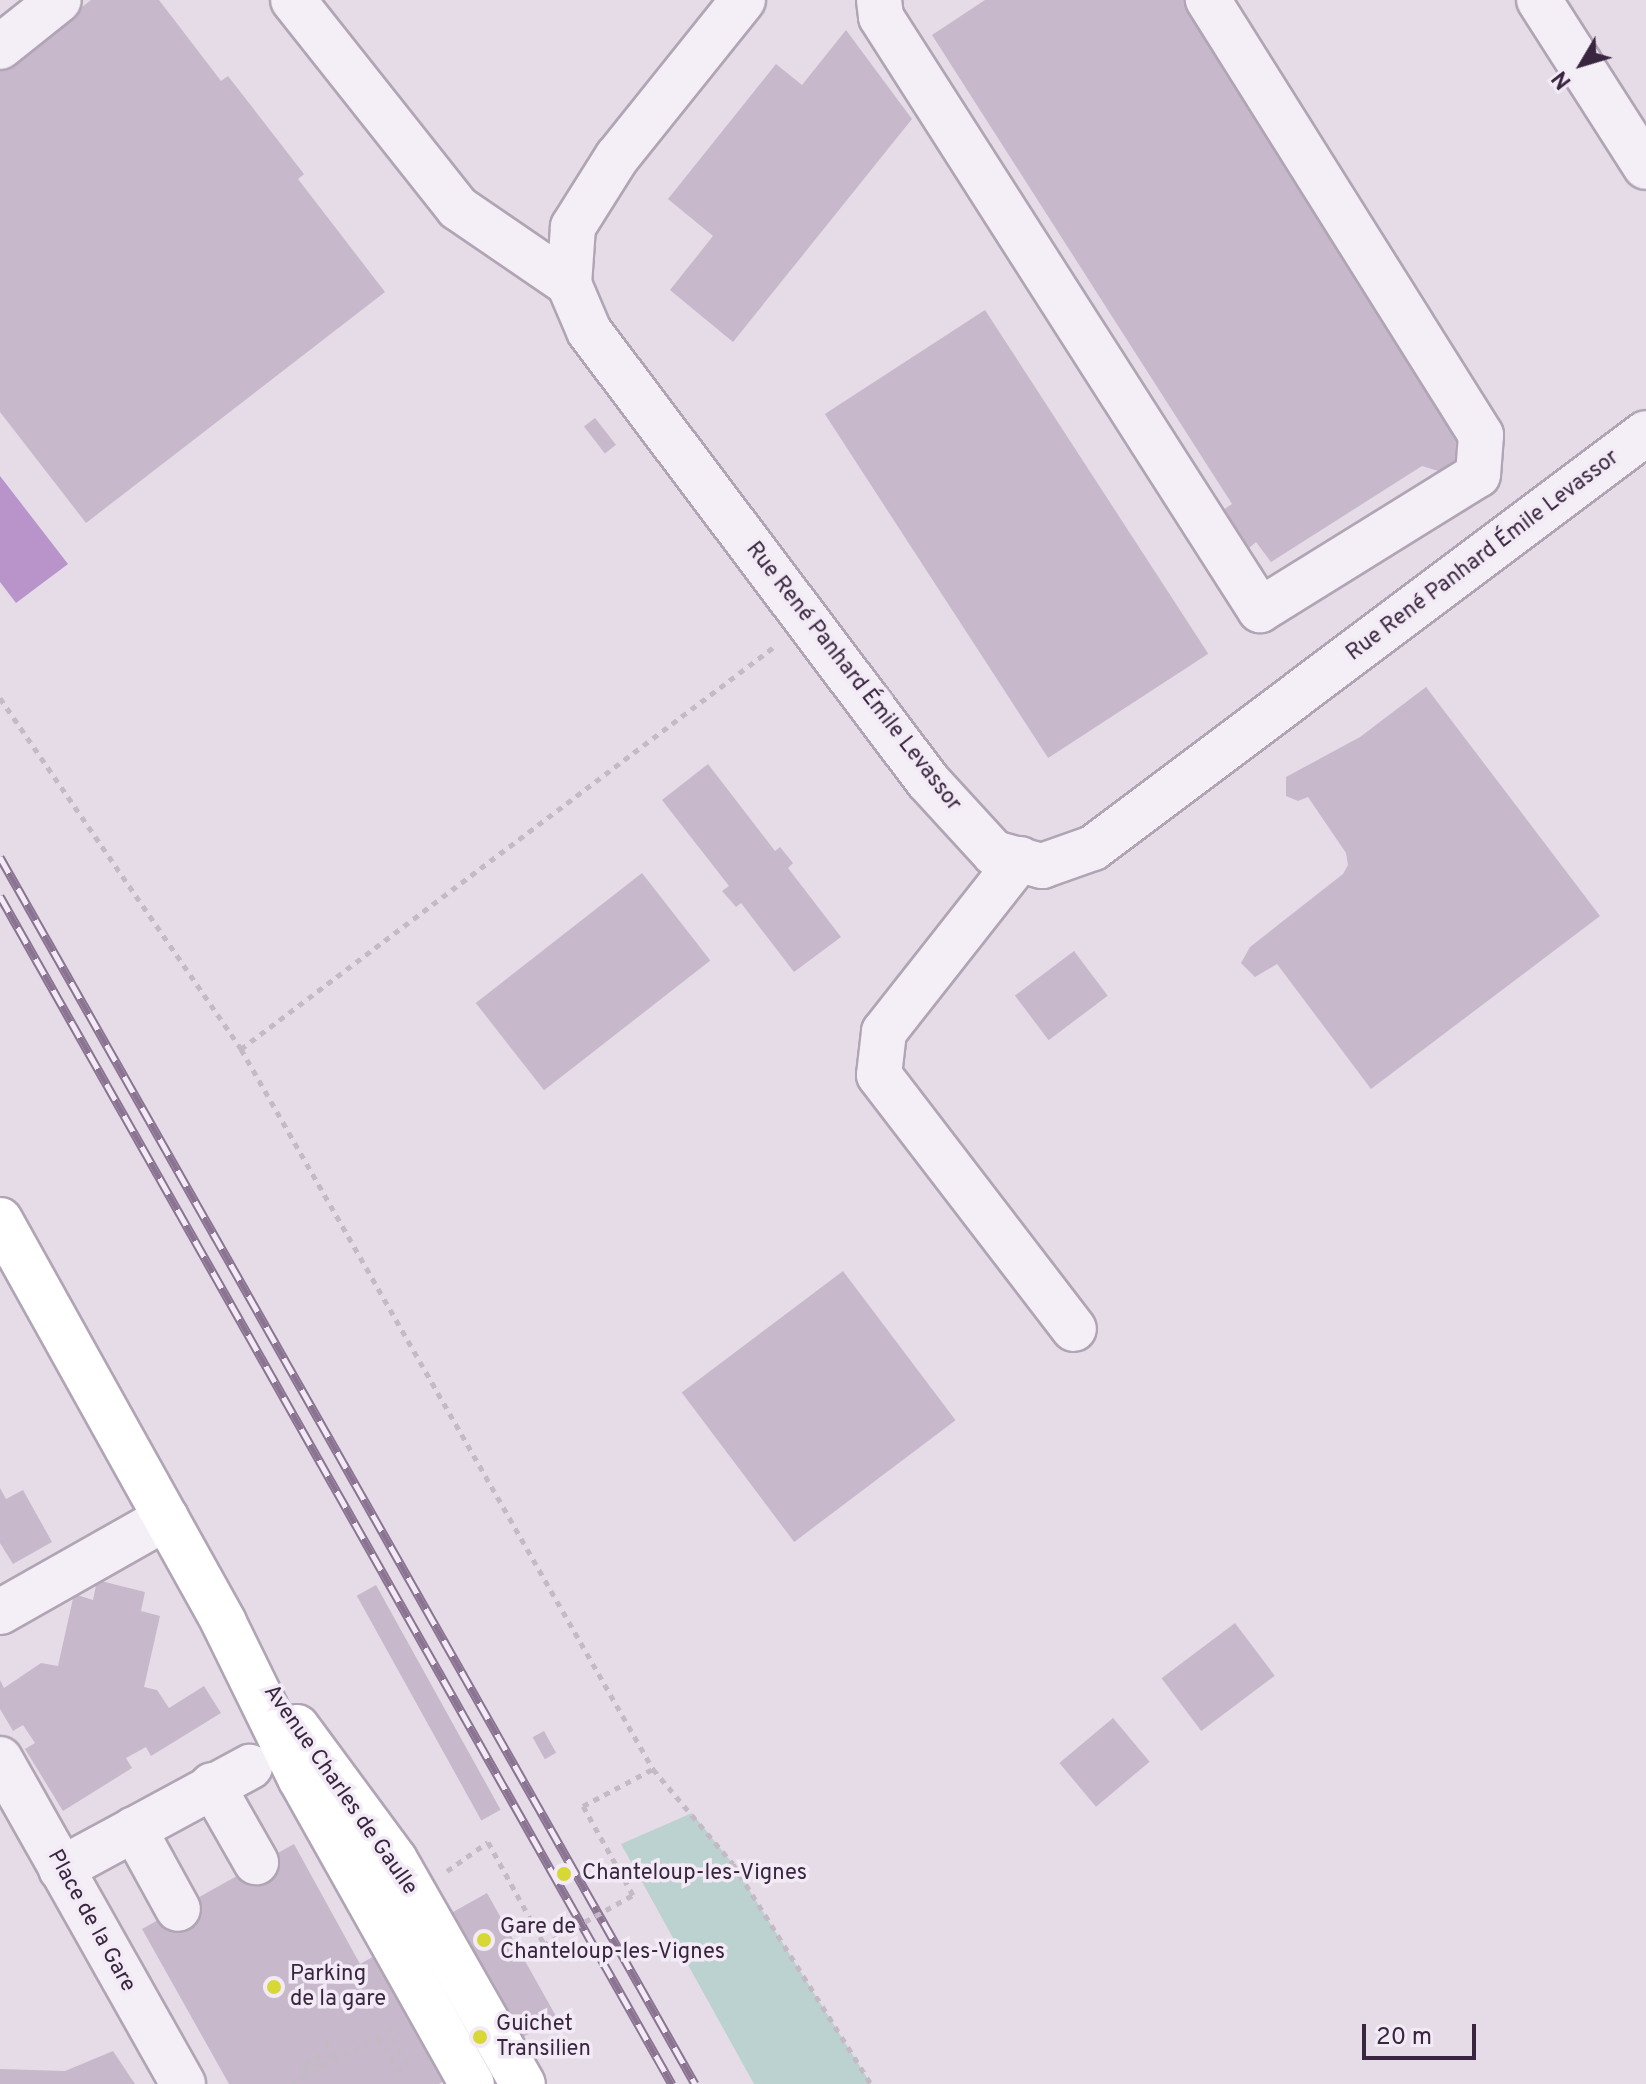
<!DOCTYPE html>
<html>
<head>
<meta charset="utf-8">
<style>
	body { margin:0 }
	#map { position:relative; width:1646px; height:2084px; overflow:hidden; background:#e5dce7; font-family:Overpass,sans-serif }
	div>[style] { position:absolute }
	.green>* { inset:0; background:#bcd2d0 }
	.water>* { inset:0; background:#b894cb }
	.building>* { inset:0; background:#c7b9cb; transform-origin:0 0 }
	.path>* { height:5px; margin-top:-2.5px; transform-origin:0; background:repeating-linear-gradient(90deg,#c3bac6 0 6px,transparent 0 12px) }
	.roads { filter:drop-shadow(2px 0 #b1a5b5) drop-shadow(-2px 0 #b1a5b5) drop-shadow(0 2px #b1a5b5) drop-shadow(0 -2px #b1a5b5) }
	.minor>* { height:44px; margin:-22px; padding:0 22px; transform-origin:22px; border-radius:22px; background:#f4eff6 }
	.major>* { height:44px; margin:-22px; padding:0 22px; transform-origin:22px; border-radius:22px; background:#fff }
	.rail>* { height:9px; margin-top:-4.5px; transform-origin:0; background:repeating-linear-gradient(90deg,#f2ebf5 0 18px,#8b7492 0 36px); box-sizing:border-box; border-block:2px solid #8b7492 }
	.path-bridge>* { height:5px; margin-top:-2.5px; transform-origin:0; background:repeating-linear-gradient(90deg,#c3bac6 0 6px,transparent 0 12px) }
	.dots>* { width:22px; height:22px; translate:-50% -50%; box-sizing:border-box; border:4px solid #f2ebf5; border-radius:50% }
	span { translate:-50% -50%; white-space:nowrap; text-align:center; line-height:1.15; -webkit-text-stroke:7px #f2ebf5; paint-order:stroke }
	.street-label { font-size:22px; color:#39253f }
	.poi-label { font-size:22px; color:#39253f }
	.left { translate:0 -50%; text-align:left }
	.north { position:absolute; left:1542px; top:24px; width:80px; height:80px; -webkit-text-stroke:6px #f2ebf5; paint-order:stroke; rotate:232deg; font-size:22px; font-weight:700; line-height:32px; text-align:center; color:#39253f }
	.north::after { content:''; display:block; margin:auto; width:28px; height:36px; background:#39253f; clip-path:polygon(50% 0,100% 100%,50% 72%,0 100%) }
	.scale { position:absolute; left:1362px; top:2024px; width:114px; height:36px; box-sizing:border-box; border:4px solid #39253f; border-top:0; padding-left:10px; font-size:24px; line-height:28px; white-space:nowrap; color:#39253f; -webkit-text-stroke:6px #f2ebf5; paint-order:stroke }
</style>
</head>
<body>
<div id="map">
	<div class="green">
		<div style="clip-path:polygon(692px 1813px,733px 1864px,871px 2084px,754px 2084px,621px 1844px)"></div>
	</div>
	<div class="water">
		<div style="clip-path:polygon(0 476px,68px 564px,16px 603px,0 582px)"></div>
	</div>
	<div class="building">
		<div style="clip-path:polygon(91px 0,159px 0,221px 81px,228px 76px,304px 174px,298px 179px,385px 292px,86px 523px,0 412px,0 70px)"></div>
		<div style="clip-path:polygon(985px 0,1188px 0,1468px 435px,1460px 464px,1448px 474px,1422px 466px,1271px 562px,1256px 542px,1241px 555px,1215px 515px,1232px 504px,932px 35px)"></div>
		<div style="clip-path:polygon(846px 30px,912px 119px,733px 342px,670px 290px,713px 236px,668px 199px,776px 64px,802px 85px)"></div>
		<div style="left:985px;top:310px;width:410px;height:191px;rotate:57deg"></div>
		<div style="left:595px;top:418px;width:34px;height:14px;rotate:52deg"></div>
		<div style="clip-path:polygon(1426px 687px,1600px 916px,1371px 1089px,1277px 964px,1255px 977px,1241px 963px,1250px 947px,1343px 874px,1348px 865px,1346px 853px,1308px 797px,1298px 801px,1286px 796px,1286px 777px,1360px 737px)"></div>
		<div style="clip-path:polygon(708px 764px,775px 851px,780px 847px,793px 863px,788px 868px,841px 937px,794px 972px,741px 903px,736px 907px,722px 891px,729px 886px,662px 800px)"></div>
		<div style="left:642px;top:873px;width:111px;height:211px;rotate:52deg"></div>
		<div style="left:1074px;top:951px;width:56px;height:74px;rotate:53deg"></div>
		<div style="left:843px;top:1271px;width:187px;height:202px;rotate:53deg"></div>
		<div style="clip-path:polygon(0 1488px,6px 1499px,23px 1490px,52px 1542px,13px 1564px,0 1543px)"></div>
		<div style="clip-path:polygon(97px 1580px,145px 1592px,141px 1611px,160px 1616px,144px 1687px,157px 1690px,169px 1708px,204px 1686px,221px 1713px,151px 1756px,146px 1747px,126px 1758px,132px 1768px,63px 1811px,25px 1749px,35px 1743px,23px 1725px,13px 1731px,0 1709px,0 1680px,4px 1688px,41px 1663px,58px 1666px,74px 1594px,93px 1600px)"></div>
		<div style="left:376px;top:1585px;width:257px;height:22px;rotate:61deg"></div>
		<div style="left:1235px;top:1623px;width:66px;height:92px;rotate:53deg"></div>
		<div style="left:1113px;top:1718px;width:57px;height:70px;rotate:50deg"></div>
		<div style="left:544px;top:1731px;width:25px;height:13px;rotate:61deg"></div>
		<div style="clip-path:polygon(294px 1844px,360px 1964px,487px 1893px,557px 2018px,439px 2084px,229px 2084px,142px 1929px)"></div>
		<div style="clip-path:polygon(113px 2051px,135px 2084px,0 2084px,0 2069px,65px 2071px)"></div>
	</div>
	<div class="path">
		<div style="left:0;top:698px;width:426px;rotate:55.5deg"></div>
		<div style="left:241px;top:1049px;width:830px;rotate:60.22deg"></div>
		<div style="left:653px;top:1769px;width:124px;rotate:49.9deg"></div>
		<div style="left:733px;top:1864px;width:260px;rotate:57.9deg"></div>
		<div style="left:241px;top:1049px;width:669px;rotate:-37.04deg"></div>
		<div style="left:447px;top:1871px;width:50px;rotate:-35.3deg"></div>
		<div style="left:488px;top:1842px;width:116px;rotate:61.2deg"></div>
		<div style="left:633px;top:1895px;width:102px;rotate:-119.3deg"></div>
		<div style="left:583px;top:1806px;width:79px;rotate:-27.9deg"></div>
		<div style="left:504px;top:1967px;width:21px;rotate:-29deg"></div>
		<div style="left:378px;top:2037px;width:38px;rotate:60deg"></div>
		<div style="left:397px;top:2070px;width:12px;rotate:-31deg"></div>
		<div style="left:407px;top:2064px;width:38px;rotate:-120deg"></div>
		<div style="left:388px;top:2031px;width:6px;rotate:-31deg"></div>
		<div style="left:326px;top:2042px;width:21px;rotate:61deg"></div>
		<div style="left:321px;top:2055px;width:21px;rotate:151deg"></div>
		<div style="left:303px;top:2065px;width:7px;rotate:63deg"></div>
		<div style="left:306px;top:2071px;width:21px;rotate:-29deg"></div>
		<div style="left:324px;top:2061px;width:4px;rotate:63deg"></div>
		<div style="left:291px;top:2084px;width:111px;rotate:-28.7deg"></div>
	</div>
	<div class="roads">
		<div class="minor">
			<div style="left:293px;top:0;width:265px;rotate:51.6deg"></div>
			<div style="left:458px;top:208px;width:135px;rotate:34.4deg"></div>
			<div style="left:743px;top:0;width:201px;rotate:128.7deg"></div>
			<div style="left:617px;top:157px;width:83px;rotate:122.2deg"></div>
			<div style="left:573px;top:227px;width:57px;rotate:94deg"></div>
			<div style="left:569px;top:284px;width:51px;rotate:66.9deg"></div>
			<div style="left:589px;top:331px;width:563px;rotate:53.01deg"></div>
			<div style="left:928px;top:781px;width:98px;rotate:47.5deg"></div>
			<div style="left:994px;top:853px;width:50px;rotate:15.2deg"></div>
			<div style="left:1042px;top:866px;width:54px;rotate:-19.4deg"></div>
			<div style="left:1093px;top:848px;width:691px;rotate:-36.89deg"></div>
			<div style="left:879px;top:0;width:17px;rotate:83deg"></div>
			<div style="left:881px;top:17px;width:704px;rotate:57.42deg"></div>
			<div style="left:1260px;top:610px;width:256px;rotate:-31.8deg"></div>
			<div style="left:1478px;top:475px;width:40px;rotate:-85.7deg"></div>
			<div style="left:1481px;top:435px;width:514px;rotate:-122.11deg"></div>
			<div style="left:1539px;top:0;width:198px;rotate:57.4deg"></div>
			<div style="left:0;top:47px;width:75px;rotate:-38.5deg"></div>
			<div style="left:1020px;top:859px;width:220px;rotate:128.2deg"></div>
			<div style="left:884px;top:1032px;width:43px;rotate:96.6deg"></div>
			<div style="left:879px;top:1075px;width:320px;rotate:52.5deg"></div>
			<div style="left:0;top:1612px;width:191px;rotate:-29.5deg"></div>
			<div style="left:0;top:1759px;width:373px;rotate:60.6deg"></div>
			<div style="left:212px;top:1785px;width:89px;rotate:60.3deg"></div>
			<div style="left:134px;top:1829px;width:91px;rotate:61.2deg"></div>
			<div style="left:61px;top:1869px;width:215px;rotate:-28.4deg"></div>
		</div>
		<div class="major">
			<div style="left:0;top:1220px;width:461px;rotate:60.9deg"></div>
			<div style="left:224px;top:1623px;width:173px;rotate:63.9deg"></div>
			<div style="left:300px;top:1778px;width:351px;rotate:60.7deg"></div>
			<div style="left:297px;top:1727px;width:165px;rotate:53.6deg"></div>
			<div style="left:395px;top:1860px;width:258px;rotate:60.3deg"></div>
		</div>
	</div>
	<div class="rail">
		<div style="left:0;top:857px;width:1410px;rotate:60.47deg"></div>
		<div style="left:0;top:896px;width:1365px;rotate:60.51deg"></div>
	</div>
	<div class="path-bridge">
		<div style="left:522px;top:1957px;width:127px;rotate:-29.2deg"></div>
	</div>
	<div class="dots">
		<div style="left:564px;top:1874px;background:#d7d736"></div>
		<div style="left:484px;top:1940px;background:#d7d736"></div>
		<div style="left:274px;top:1987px;background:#d7d736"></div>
		<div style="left:480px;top:2037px;background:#d7d736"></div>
	</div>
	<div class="street-label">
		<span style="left:1483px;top:556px;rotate:-37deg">Rue René Panhard Émile Levassor</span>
		<span style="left:853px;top:677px;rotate:52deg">Rue René Panhard Émile Levassor</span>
		<span style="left:340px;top:1790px;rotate:55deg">Avenue Charles de Gaulle</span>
		<span style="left:91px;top:1921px;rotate:61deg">Place de la Gare</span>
	</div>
	<div class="poi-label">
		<span class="left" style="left:582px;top:1874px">Chanteloup-les-Vignes</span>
		<span class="left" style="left:500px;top:1940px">Gare de<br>Chanteloup-les-Vignes</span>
		<span class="left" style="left:290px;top:1987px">Parking<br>de la gare</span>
		<span class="left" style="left:496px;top:2037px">Guichet<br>Transilien</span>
	</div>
	<div class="north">N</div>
	<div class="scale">20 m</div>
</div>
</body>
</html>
